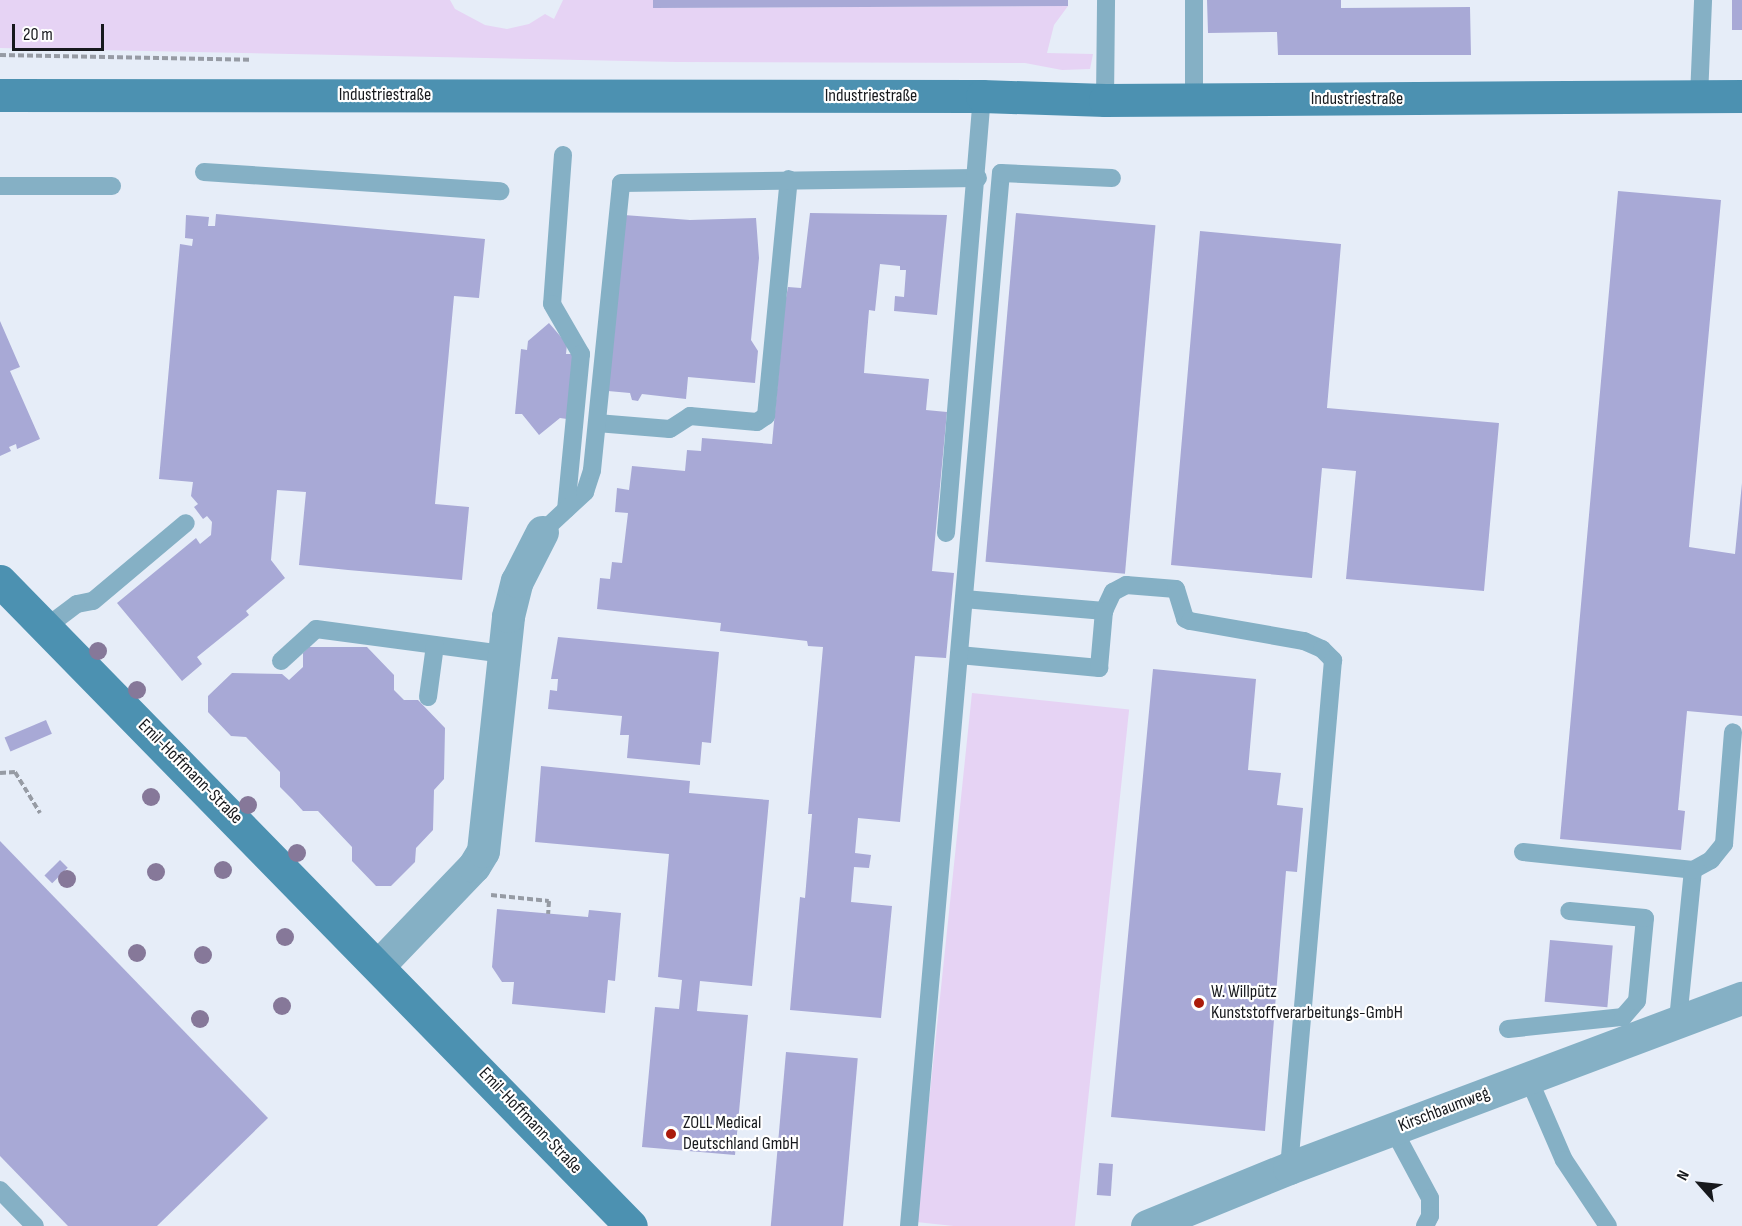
<!DOCTYPE html>
<html>
<head>
<meta charset="utf-8">
<style>
	body { margin:0 }
	#map { position:relative; width:1742px; height:1226px; overflow:hidden; background:#e6edf8; font-family:"Sofia Sans Condensed",sans-serif }
	div>[style] { position:absolute }
	.green>* { inset:0; background:#e6d3f4; transform-origin:0 0 }
	.building>* { inset:0; background:#a8a9d6; transform-origin:0 0 }
	.path>* { height:4px; margin-top:-2px; transform-origin:0; background:repeating-linear-gradient(90deg,#969ba4 0 6px,transparent 0 9px) }
	.lane>* { height:18px; margin:-9px; padding:0 9px; transform-origin:9px; border-radius:9px; background:#85b0c5 }
	.street>* { height:33px; margin:-16.5px; padding:0 16.5px; transform-origin:16.5px; border-radius:16.5px; background:#85b0c5 }
	.secondary>* { height:33px; margin:-16.5px; padding:0 16.5px; transform-origin:16.5px; border-radius:16.5px; background:#4c91b1 }
	.trees>* { width:18px; height:18px; margin:-9px; border-radius:50%; background:#867899 }
	.dots>* { width:16px; height:16px; translate:-50% -50%; box-sizing:border-box; border:3px solid #fff; border-radius:50% }
	span { translate:-50% -50%; white-space:nowrap; text-align:center; line-height:1.15; -webkit-text-stroke:4.5px #fff; paint-order:stroke }
	.street-label { font-size:18px; color:#17191d }
	.poi-label { font-size:18px; color:#17191d }
	.left { translate:0 -50%; text-align:left }
	.north { position:absolute; left:1670px; top:1154px; width:60px; height:60px; -webkit-text-stroke:4px #fff; paint-order:stroke; rotate:297deg; font-size:16px; font-weight:700; line-height:24px; text-align:center; color:#17191d }
	.north::after { content:''; display:block; margin:auto; width:21px; height:27px; background:#17191d; clip-path:polygon(50% 0,100% 100%,50% 72%,0 100%) }
	.scale { position:absolute; left:12px; top:24px; width:92px; height:27px; box-sizing:border-box; border:3px solid #17191d; border-top:0; padding-left:8px; font-size:18px; line-height:21px; white-space:nowrap; color:#17191d; -webkit-text-stroke:4px #fff; paint-order:stroke }
</style>
</head>
<body>
<div id="map">
	<div class="green">
		<div style="clip-path:polygon(0 0,450px 0,455px 9px,485px 25px,507px 29px,529px 24px,545px 14px,554px 19px,563px 0,653px 0,653px 8px,1068px 6px,1054px 25px,1047px 53px,1093px 54px,1090px 69px,1062px 70px,1025px 63px,677px 62px,0 48px)"></div>
		<div style="left:972px;top:693px;width:158px;height:532px;rotate:6deg"></div>
	</div>
	<div class="building">
		<div style="clip-path:polygon(653px 0,1068px 0,1068px 6px,653px 8px)"></div>
		<div style="clip-path:polygon(1207px 0,1341px 0,1341px 8px,1470px 7px,1471px 55px,1278px 55px,1277px 32px,1208px 33px)"></div>
		<div style="left:1732px;top:0;width:10px;height:30px"></div>
		<div style="clip-path:polygon(1618px 191px,1721px 200px,1689px 547px,1735px 554px,1742px 483px,1742px 716px,1687px 711px,1678px 810px,1685px 811px,1681px 850px,1560px 839px)"></div>
		<div style="clip-path:polygon(810px 213px,947px 215px,937px 315px,894px 311px,895px 296px,904px 297px,906px 270px,900px 270px,900px 266px,880px 264px,875px 311px,869px 310px,865px 358px,864px 373px,929px 379px,926px 410px,947px 412px,932px 571px,954px 573px,946px 658px,915px 656px,900px 822px,858px 818px,855px 853px,871px 855px,869px 868px,854px 867px,851px 902px,892px 906px,881px 1018px,790px 1010px,800px 897px,805px 898px,812px 814px,808px 814px,823px 647px,808px 646px,807px 641px,720px 631px,721px 623px,597px 609px,600px 578px,610px 579px,612px 562px,622px 563px,628px 513px,615px 512px,617px 488px,629px 490px,632px 466px,685px 471px,687px 450px,701px 451px,702px 438px,772px 444px,785px 303px,788px 287px,801px 288px)"></div>
		<div style="left:1016px;top:213px;width:140px;height:350px;rotate:5deg"></div>
		<div style="clip-path:polygon(216px 214px,485px 239px,479px 298px,454px 296px,435px 504px,469px 507px,462px 580px,348px 570px,299px 565px,306px 492px,277px 490px,271px 560px,285px 578px,246px 611px,249px 615px,197px 657px,202px 664px,182px 681px,117px 603px,196px 538px,200px 544px,211px 535px,212px 522px,207px 516px,203px 519px,194px 507px,198px 504px,191px 496px,193px 482px,159px 479px,180px 244px,192px 246px,193px 239px,185px 238px,186px 215px,209px 217px,208px 226px,215px 226px)"></div>
		<div style="clip-path:polygon(624px 215px,690px 220px,756px 218px,759px 258px,751px 340px,758px 351px,755px 383px,688px 377px,686px 399px,642px 394px,638px 401px,632px 400px,630px 393px,608px 391px)"></div>
		<div style="clip-path:polygon(1200px 231px,1341px 244px,1327px 408px,1499px 423px,1484px 591px,1346px 579px,1356px 471px,1322px 468px,1312px 578px,1171px 565px)"></div>
		<div style="clip-path:polygon(0 321px,20px 367px,10px 371px,40px 439px,17px 449px,16px 444px,9px 447px,11px 451px,0 456px)"></div>
		<div style="clip-path:polygon(549px 323px,567px 344px,566px 354px,573px 354px,567px 419px,560px 418px,539px 435px,522px 414px,515px 414px,521px 349px,527px 350px,528px 341px)"></div>
		<div style="clip-path:polygon(558px 637px,719px 652px,711px 743px,702px 742px,700px 765px,627px 758px,629px 735px,620px 735px,622px 716px,548px 709px,550px 690px,557px 691px,558px 679px,551px 679px)"></div>
		<div style="clip-path:polygon(309px 647px,367px 647px,394px 675px,394px 690px,404px 700px,418px 700px,445px 728px,444px 779px,434px 790px,433px 830px,416px 848px,415px 862px,391px 886px,376px 886px,352px 861px,352px 847px,318px 811px,303px 811px,292px 799px,280px 787px,280px 772px,246px 737px,231px 736px,208px 712px,208px 696px,232px 673px,282px 674px,289px 680px,303px 667px,303px 653px)"></div>
		<div style="clip-path:polygon(1153px 669px,1256px 679px,1248px 770px,1281px 773px,1277px 805px,1303px 808px,1297px 872px,1286px 871px,1265px 1131px,1111px 1117px)"></div>
		<div style="left:46px;top:720px;width:15px;height:45px;rotate:67deg"></div>
		<div style="clip-path:polygon(541px 766px,690px 781px,689px 793px,769px 800px,752px 986px,700px 981px,697px 1011px,748px 1015px,735px 1155px,642px 1147px,655px 1007px,679px 1009px,682px 980px,658px 977px,669px 854px,535px 842px)"></div>
		<div style="clip-path:polygon(0 841px,268px 1118px,157px 1226px,68px 1226px,0 1156px)"></div>
		<div style="left:60px;top:860px;width:11px;height:22px;rotate:45deg"></div>
		<div style="clip-path:polygon(497px 909px,588px 917px,589px 910px,621px 913px,615px 981px,608px 980px,605px 1013px,512px 1004px,514px 982px,502px 982px,492px 967px)"></div>
		<div style="left:1550px;top:940px;width:63px;height:62px;rotate:5deg"></div>
		<div style="left:786px;top:1052px;width:72px;height:175px;rotate:5deg"></div>
		<div style="left:1099px;top:1163px;width:14px;height:32px;rotate:4deg"></div>
	</div>
	<div class="path">
		<div style="left:0;top:55px;width:251px;rotate:1.1deg"></div>
		<div style="left:0;top:773px;width:15px;rotate:-4deg"></div>
		<div style="left:15px;top:772px;width:48px;rotate:58.6deg"></div>
		<div style="left:491px;top:895px;width:58px;rotate:5.9deg"></div>
		<div style="left:549px;top:901px;width:13px;rotate:94deg"></div>
	</div>
	<div class="lane">
		<div style="left:1699px;top:97px;width:97px;rotate:-87.6deg"></div>
		<div style="left:1105px;top:100px;width:100px;rotate:-89.4deg"></div>
		<div style="left:1194px;top:100px;width:100px;rotate:-90deg"></div>
		<div style="left:563px;top:155px;width:149px;rotate:94.2deg"></div>
		<div style="left:552px;top:304px;width:58px;rotate:59.9deg"></div>
		<div style="left:581px;top:354px;width:156px;rotate:95.5deg"></div>
		<div style="left:204px;top:172px;width:297px;rotate:3.7deg"></div>
		<div style="left:0;top:186px;width:112px"></div>
		<div style="left:597px;top:423px;width:73px;rotate:4.7deg"></div>
		<div style="left:670px;top:429px;width:24px;rotate:-33deg"></div>
		<div style="left:690px;top:416px;width:67px;rotate:5.1deg"></div>
		<div style="left:757px;top:422px;width:11px;rotate:-34deg"></div>
		<div style="left:766px;top:416px;width:238px;rotate:-84.5deg"></div>
		<div style="left:542px;top:532px;width:59px;rotate:-42.9deg"></div>
		<div style="left:585px;top:492px;width:23px;rotate:-72deg"></div>
		<div style="left:592px;top:470px;width:288px;rotate:-84.2deg"></div>
		<div style="left:621px;top:183px;width:357px;rotate:-0.8deg"></div>
		<div style="left:946px;top:533px;width:438px;rotate:-85.3deg"></div>
		<div style="left:964px;top:599px;width:141px;rotate:4.9deg"></div>
		<div style="left:1104px;top:611px;width:21px;rotate:-65deg"></div>
		<div style="left:1113px;top:592px;width:15px;rotate:-28deg"></div>
		<div style="left:1126px;top:585px;width:50px;rotate:4.6deg"></div>
		<div style="left:1176px;top:589px;width:31px;rotate:73deg"></div>
		<div style="left:1185px;top:619px;width:5px;rotate:22deg"></div>
		<div style="left:1190px;top:621px;width:116px;rotate:10deg"></div>
		<div style="left:1304px;top:641px;width:20px;rotate:24deg"></div>
		<div style="left:1322px;top:649px;width:16px;rotate:45deg"></div>
		<div style="left:1333px;top:660px;width:510px;rotate:94.95deg"></div>
		<div style="left:45px;top:628px;width:40px;rotate:-37deg"></div>
		<div style="left:77px;top:604px;width:16px;rotate:-11deg"></div>
		<div style="left:93px;top:601px;width:121px;rotate:-40deg"></div>
		<div style="left:959px;top:655px;width:141px;rotate:5.3deg"></div>
		<div style="left:1099px;top:668px;width:57px;rotate:-85deg"></div>
		<div style="left:281px;top:661px;width:47px;rotate:-42.4deg"></div>
		<div style="left:316px;top:629px;width:190px;rotate:7.6deg"></div>
		<div style="left:428px;top:697px;width:52px;rotate:-82.3deg"></div>
		<div style="left:1523px;top:852px;width:171px;rotate:6deg"></div>
		<div style="left:1678px;top:1020px;width:151px;rotate:-84.3deg"></div>
		<div style="left:1693px;top:870px;width:21px;rotate:-29deg"></div>
		<div style="left:1711px;top:860px;width:21px;rotate:-51deg"></div>
		<div style="left:1724px;top:844px;width:112px;rotate:-85.4deg"></div>
		<div style="left:1508px;top:1029px;width:116px;rotate:-6deg"></div>
		<div style="left:1623px;top:1017px;width:21px;rotate:-49deg"></div>
		<div style="left:1637px;top:1001px;width:83px;rotate:-84.5deg"></div>
		<div style="left:1645px;top:918px;width:76px;rotate:-174.7deg"></div>
		<div style="left:1528px;top:1077px;width:90px;rotate:66.6deg"></div>
		<div style="left:1564px;top:1160px;width:79px;rotate:56.3deg"></div>
		<div style="left:1393px;top:1129px;width:78px;rotate:61.8deg"></div>
		<div style="left:1430px;top:1198px;width:18px;rotate:90deg"></div>
		<div style="left:1430px;top:1216px;width:11px;rotate:117deg"></div>
		<div style="left:0;top:1190px;width:50px;rotate:45.8deg"></div>
		<div style="left:909px;top:1226px;width:1057px;rotate:-85.01deg"></div>
		<div style="left:1001px;top:173px;width:111px;rotate:2.6deg"></div>
	</div>
	<div class="street">
		<div style="left:379px;top:965px;width:137px;rotate:-46.2deg"></div>
		<div style="left:474px;top:866px;width:17px;rotate:-59deg"></div>
		<div style="left:483px;top:851px;width:236px;rotate:-83.9deg"></div>
		<div style="left:508px;top:616px;width:36px;rotate:-76deg"></div>
		<div style="left:517px;top:581px;width:55px;rotate:-63deg"></div>
		<div style="left:1147px;top:1226px;width:153px;rotate:-22.2deg"></div>
		<div style="left:1289px;top:1168px;width:484px;rotate:-20.6deg"></div>
	</div>
	<div class="secondary">
		<div style="left:0;top:95px;width:982px;rotate:0.06deg"></div>
		<div style="left:982px;top:96px;width:123px;rotate:1.9deg"></div>
		<div style="left:1105px;top:100px;width:637px;rotate:-0.36deg"></div>
		<div style="left:0;top:581px;width:902px;rotate:45.63deg"></div>
	</div>
	<div class="trees">
		<div style="left:98px;top:651px"></div>
		<div style="left:137px;top:690px"></div>
		<div style="left:151px;top:797px"></div>
		<div style="left:248px;top:805px"></div>
		<div style="left:297px;top:853px"></div>
		<div style="left:223px;top:870px"></div>
		<div style="left:156px;top:872px"></div>
		<div style="left:67px;top:879px"></div>
		<div style="left:285px;top:937px"></div>
		<div style="left:137px;top:953px"></div>
		<div style="left:203px;top:955px"></div>
		<div style="left:282px;top:1006px"></div>
		<div style="left:200px;top:1019px"></div>
	</div>
	<div class="dots">
		<div style="left:1199px;top:1003px;background:#ab1b0b"></div>
		<div style="left:671px;top:1134px;background:#ab1b0b"></div>
	</div>
	<div class="street-label">
		<span style="left:385px;top:95px">Industriestraße</span>
		<span style="left:871px;top:96px">Industriestraße</span>
		<span style="left:1357px;top:99px">Industriestraße</span>
		<span style="left:190px;top:772px;rotate:45deg">Emil-Hoffmann-Straße</span>
		<span style="left:1444px;top:1110px;rotate:-21deg">Kirschbaumweg</span>
		<span style="left:530px;top:1121px;rotate:46deg">Emil-Hoffmann-Straße</span>
	</div>
	<div class="poi-label">
		<span class="left" style="left:1211px;top:1003px">W. Willpütz<br>Kunststoffverarbeitungs-GmbH</span>
		<span class="left" style="left:683px;top:1134px">ZOLL Medical<br>Deutschland GmbH</span>
	</div>
	<div class="north">N</div>
	<div class="scale">20 m</div>
</div>
</body>
</html>
